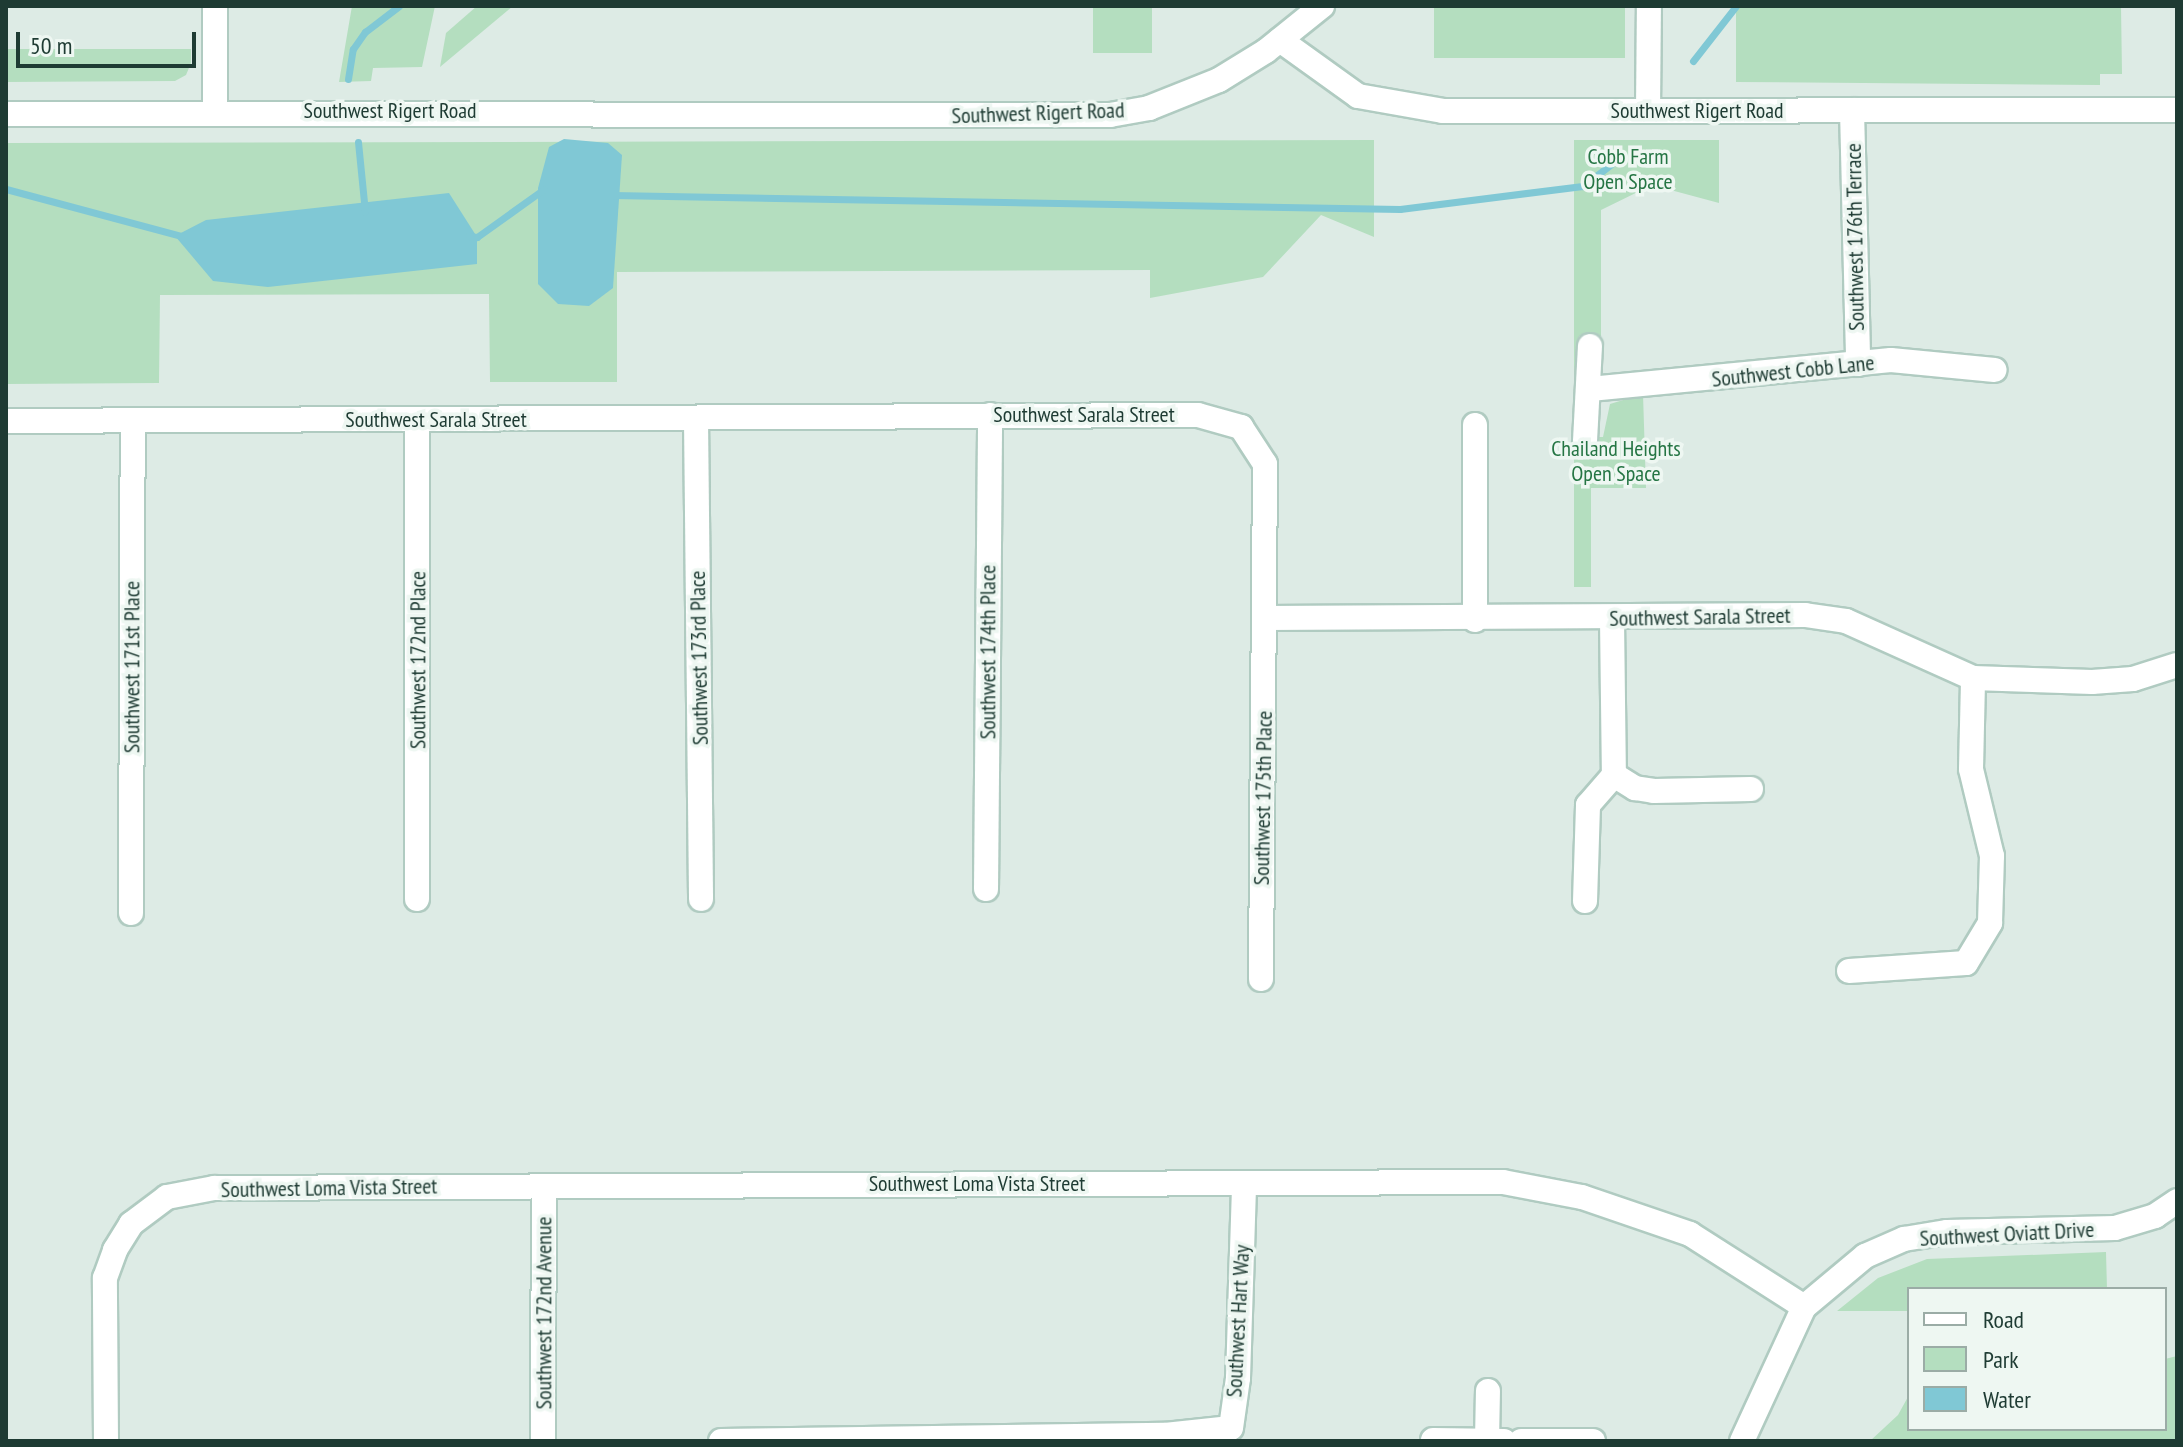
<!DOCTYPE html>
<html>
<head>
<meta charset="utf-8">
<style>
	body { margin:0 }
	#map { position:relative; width:2183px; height:1447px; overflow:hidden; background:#ddebe5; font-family:"PT Sans Narrow",sans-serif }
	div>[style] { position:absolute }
	.green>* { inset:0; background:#b4debf; transform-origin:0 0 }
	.water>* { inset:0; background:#80c8d5 }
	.stream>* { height:7px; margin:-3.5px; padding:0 3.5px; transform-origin:3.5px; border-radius:3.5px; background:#80c8d5 }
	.roads { filter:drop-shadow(2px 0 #b0cbc1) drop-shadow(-2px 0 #b0cbc1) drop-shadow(0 2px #b0cbc1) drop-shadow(0 -2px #b0cbc1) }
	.minor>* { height:24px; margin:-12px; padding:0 12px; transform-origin:12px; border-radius:12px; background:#fff }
	.secondary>* { height:24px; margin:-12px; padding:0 12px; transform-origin:12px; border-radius:12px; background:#fff }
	span { translate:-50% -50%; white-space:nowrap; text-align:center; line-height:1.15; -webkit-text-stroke:7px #eef7f2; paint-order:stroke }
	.street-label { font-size:22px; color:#1e3b33 }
	.park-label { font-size:22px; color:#257544 }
	.frame { position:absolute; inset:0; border:8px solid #1e3b33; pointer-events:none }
	.legend { position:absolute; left:1907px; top:1287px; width:260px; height:144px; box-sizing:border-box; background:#eef7f2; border:2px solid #9baca6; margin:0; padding:10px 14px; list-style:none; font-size:24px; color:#1e3b33 }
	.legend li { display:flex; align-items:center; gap:16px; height:40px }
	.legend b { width:40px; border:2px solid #9baca6 }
	.scale { position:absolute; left:16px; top:32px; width:180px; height:36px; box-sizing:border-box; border:4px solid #1e3b33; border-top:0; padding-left:10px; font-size:24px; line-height:28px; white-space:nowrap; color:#1e3b33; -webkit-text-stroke:6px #eef7f2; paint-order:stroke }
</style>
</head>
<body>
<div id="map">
	<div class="green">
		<div style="clip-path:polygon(352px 6px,435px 6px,422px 67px,373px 68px,371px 81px,339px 82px)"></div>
		<div style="clip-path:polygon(477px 6px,513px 6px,440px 67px,446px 33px)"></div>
		<div style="left:1093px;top:6px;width:59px;height:47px"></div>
		<div style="left:1434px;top:6px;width:191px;height:52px"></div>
		<div style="clip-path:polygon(1736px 6px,2121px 6px,2122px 74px,2100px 74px,2100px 85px,1736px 82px)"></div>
		<div style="clip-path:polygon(6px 49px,191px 49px,191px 63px,186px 75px,175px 81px,6px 82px)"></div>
		<div style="clip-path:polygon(1374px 140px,1374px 237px,1321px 215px,1263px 277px,1150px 298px,1150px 270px,617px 272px,617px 382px,490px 382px,489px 294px,160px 295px,159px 383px,6px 384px,6px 143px)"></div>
		<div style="clip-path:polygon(1574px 140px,1719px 140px,1719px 203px,1652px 185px,1601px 210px,1601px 336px,1579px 336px,1579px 437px,1603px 437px,1610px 404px,1643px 394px,1646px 488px,1591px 488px,1591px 587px,1574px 587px)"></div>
		<div style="clip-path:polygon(2106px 1252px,2107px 1289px,1909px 1289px,1909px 1311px,1837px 1311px,1878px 1278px,1927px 1259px)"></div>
		<div style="clip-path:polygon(2177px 1356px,2177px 1441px,1870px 1441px,1898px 1415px,1909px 1395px,1909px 1429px,2165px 1429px,2165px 1359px)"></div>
	</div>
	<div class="water">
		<div style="clip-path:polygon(564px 139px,608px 143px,622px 155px,613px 288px,589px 306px,558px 304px,538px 284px,538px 188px,549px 147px)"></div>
		<div style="clip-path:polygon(449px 193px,477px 237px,477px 264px,268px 287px,213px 281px,175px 236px,206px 220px)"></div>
	</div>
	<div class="stream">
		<div style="left:1693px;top:61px;width:70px;rotate:-52deg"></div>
		<div style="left:348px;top:79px;width:30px;rotate:-81deg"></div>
		<div style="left:353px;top:49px;width:21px;rotate:-55deg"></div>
		<div style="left:365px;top:32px;width:43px;rotate:-37.4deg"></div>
		<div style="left:358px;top:142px;width:70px;rotate:84.3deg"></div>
		<div style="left:6px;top:189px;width:181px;rotate:15deg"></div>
		<div style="left:612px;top:195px;width:788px;rotate:1.02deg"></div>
		<div style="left:1400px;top:209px;width:184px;rotate:-7.2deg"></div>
		<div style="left:1583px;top:186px;width:51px;rotate:-37.8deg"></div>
		<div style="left:469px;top:236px;width:8px;rotate:7deg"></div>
		<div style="left:477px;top:237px;width:82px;rotate:-35.6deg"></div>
	</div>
	<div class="roads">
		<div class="minor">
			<div style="left:1280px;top:40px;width:96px;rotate:35.7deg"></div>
			<div style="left:1358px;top:96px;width:86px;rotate:10deg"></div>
			<div style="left:1443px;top:111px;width:734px;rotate:-0.08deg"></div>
			<div style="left:1852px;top:110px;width:254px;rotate:88.6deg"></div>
			<div style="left:1648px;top:111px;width:105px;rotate:-89.5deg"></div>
			<div style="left:215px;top:112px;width:106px;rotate:-90deg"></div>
			<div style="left:1590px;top:389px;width:302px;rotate:-5.5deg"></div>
			<div style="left:1891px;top:360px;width:104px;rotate:5.5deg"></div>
			<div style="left:696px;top:418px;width:481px;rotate:89.4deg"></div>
			<div style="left:417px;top:420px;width:479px;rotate:90deg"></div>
			<div style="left:6px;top:421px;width:1192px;rotate:-0.29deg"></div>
			<div style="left:1198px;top:415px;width:45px;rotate:15.6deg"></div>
			<div style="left:1241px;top:427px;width:44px;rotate:57deg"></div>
			<div style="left:1265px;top:464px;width:515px;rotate:90.45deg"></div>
			<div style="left:1475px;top:425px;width:195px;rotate:90deg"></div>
			<div style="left:1585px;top:441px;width:95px;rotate:-87deg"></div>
			<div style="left:1265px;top:618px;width:540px;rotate:-0.32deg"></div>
			<div style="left:1805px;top:615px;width:41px;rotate:8.3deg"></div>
			<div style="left:1846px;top:621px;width:139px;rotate:24.2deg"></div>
			<div style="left:1973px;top:678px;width:119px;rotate:1.9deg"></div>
			<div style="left:2092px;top:682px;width:41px;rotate:-4.2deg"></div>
			<div style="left:2133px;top:679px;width:46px;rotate:-17.7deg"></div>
			<div style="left:1612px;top:619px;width:156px;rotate:89.3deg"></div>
			<div style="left:1614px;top:775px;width:25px;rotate:32deg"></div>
			<div style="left:1635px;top:788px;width:19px;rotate:9deg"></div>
			<div style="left:1654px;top:791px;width:97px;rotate:-1.2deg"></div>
			<div style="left:986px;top:889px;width:474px;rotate:-89.5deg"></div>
			<div style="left:1585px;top:901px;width:96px;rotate:-88.2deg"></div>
			<div style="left:1588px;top:805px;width:40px;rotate:-49deg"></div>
			<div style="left:131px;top:913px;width:493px;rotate:-89.8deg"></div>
			<div style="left:1849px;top:971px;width:117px;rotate:-3.9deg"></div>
			<div style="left:1966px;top:963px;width:47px;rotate:-59deg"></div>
			<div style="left:1990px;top:923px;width:67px;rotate:-88.3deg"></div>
			<div style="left:1992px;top:856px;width:89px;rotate:-103.6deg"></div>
			<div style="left:1971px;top:769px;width:91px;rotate:-88.7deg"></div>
			<div style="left:1433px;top:1440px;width:71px;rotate:0.8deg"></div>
			<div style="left:106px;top:1441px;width:163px;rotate:-90.4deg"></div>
			<div style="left:105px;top:1278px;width:30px;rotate:-70deg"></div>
			<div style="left:115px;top:1250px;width:31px;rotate:-58deg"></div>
			<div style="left:131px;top:1224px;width:45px;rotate:-36.9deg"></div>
			<div style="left:167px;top:1197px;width:48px;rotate:-10.8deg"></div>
			<div style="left:214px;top:1188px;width:1289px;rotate:-0.27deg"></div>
			<div style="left:1503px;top:1182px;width:80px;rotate:10.8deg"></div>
			<div style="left:1582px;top:1197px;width:114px;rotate:18.9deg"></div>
			<div style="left:1690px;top:1234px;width:135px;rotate:32.6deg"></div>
			<div style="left:543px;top:1441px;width:255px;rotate:-89.8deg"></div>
			<div style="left:721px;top:1441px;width:444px;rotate:-0.8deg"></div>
			<div style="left:1165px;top:1435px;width:66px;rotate:-6.1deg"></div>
			<div style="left:1231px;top:1428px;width:50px;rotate:-82deg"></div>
			<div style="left:1238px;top:1378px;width:195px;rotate:-88.2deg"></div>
			<div style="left:1487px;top:1441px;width:50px;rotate:-88.9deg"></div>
			<div style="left:1521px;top:1441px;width:72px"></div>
			<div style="left:1742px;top:1441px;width:148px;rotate:-65.2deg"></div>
			<div style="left:1804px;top:1307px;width:80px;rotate:-39.9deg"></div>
			<div style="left:1865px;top:1256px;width:43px;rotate:-23.6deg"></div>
			<div style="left:1904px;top:1239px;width:44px;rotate:-9.2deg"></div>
			<div style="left:1947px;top:1232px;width:168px;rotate:-1.4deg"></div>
			<div style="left:2115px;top:1228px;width:42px;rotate:-16.7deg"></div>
			<div style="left:2155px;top:1216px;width:27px;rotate:-34deg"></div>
		</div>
		<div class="secondary">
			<div style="left:6px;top:114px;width:1104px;rotate:0.05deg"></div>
			<div style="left:1110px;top:115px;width:40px;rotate:-10deg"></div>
			<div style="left:1149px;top:108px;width:75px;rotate:-21.8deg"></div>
			<div style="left:1219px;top:80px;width:55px;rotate:-31.7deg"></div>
			<div style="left:1266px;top:51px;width:72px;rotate:-38.8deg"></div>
		</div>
	</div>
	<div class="street-label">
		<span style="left:390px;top:111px">Southwest Rigert Road</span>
		<span style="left:1697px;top:111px">Southwest Rigert Road</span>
		<span style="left:1038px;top:113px;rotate:-2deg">Southwest Rigert Road</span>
		<span style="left:1855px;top:237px;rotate:-91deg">Southwest 176th Terrace</span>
		<span style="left:1793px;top:371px;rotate:-6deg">Southwest Cobb Lane</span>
		<span style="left:1084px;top:415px">Southwest Sarala Street</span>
		<span style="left:436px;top:420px">Southwest Sarala Street</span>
		<span style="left:1700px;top:617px;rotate:-1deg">Southwest Sarala Street</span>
		<span style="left:988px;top:652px;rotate:-90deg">Southwest 174th Place</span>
		<span style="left:699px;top:658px;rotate:-91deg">Southwest 173rd Place</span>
		<span style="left:418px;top:660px;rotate:-90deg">Southwest 172nd Place</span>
		<span style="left:132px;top:667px;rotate:-90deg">Southwest 171st Place</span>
		<span style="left:1263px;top:798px;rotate:-89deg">Southwest 175th Place</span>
		<span style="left:977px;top:1184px">Southwest Loma Vista Street</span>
		<span style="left:329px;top:1188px;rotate:-1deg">Southwest Loma Vista Street</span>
		<span style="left:2007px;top:1234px;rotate:-3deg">Southwest Oviatt Drive</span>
		<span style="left:544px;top:1313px;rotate:-90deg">Southwest 172nd Avenue</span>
		<span style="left:1238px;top:1321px;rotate:-87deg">Southwest Hart Way</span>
	</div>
	<div class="park-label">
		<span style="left:1628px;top:169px">Cobb Farm<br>Open Space</span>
		<span style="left:1616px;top:461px">Chailand Heights<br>Open Space</span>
	</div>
	<div class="frame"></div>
	<ul class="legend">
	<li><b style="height:10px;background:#fff"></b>Road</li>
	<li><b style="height:22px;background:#b4debf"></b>Park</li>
	<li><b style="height:22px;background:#80c8d5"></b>Water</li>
	</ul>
	<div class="scale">50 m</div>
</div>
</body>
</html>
